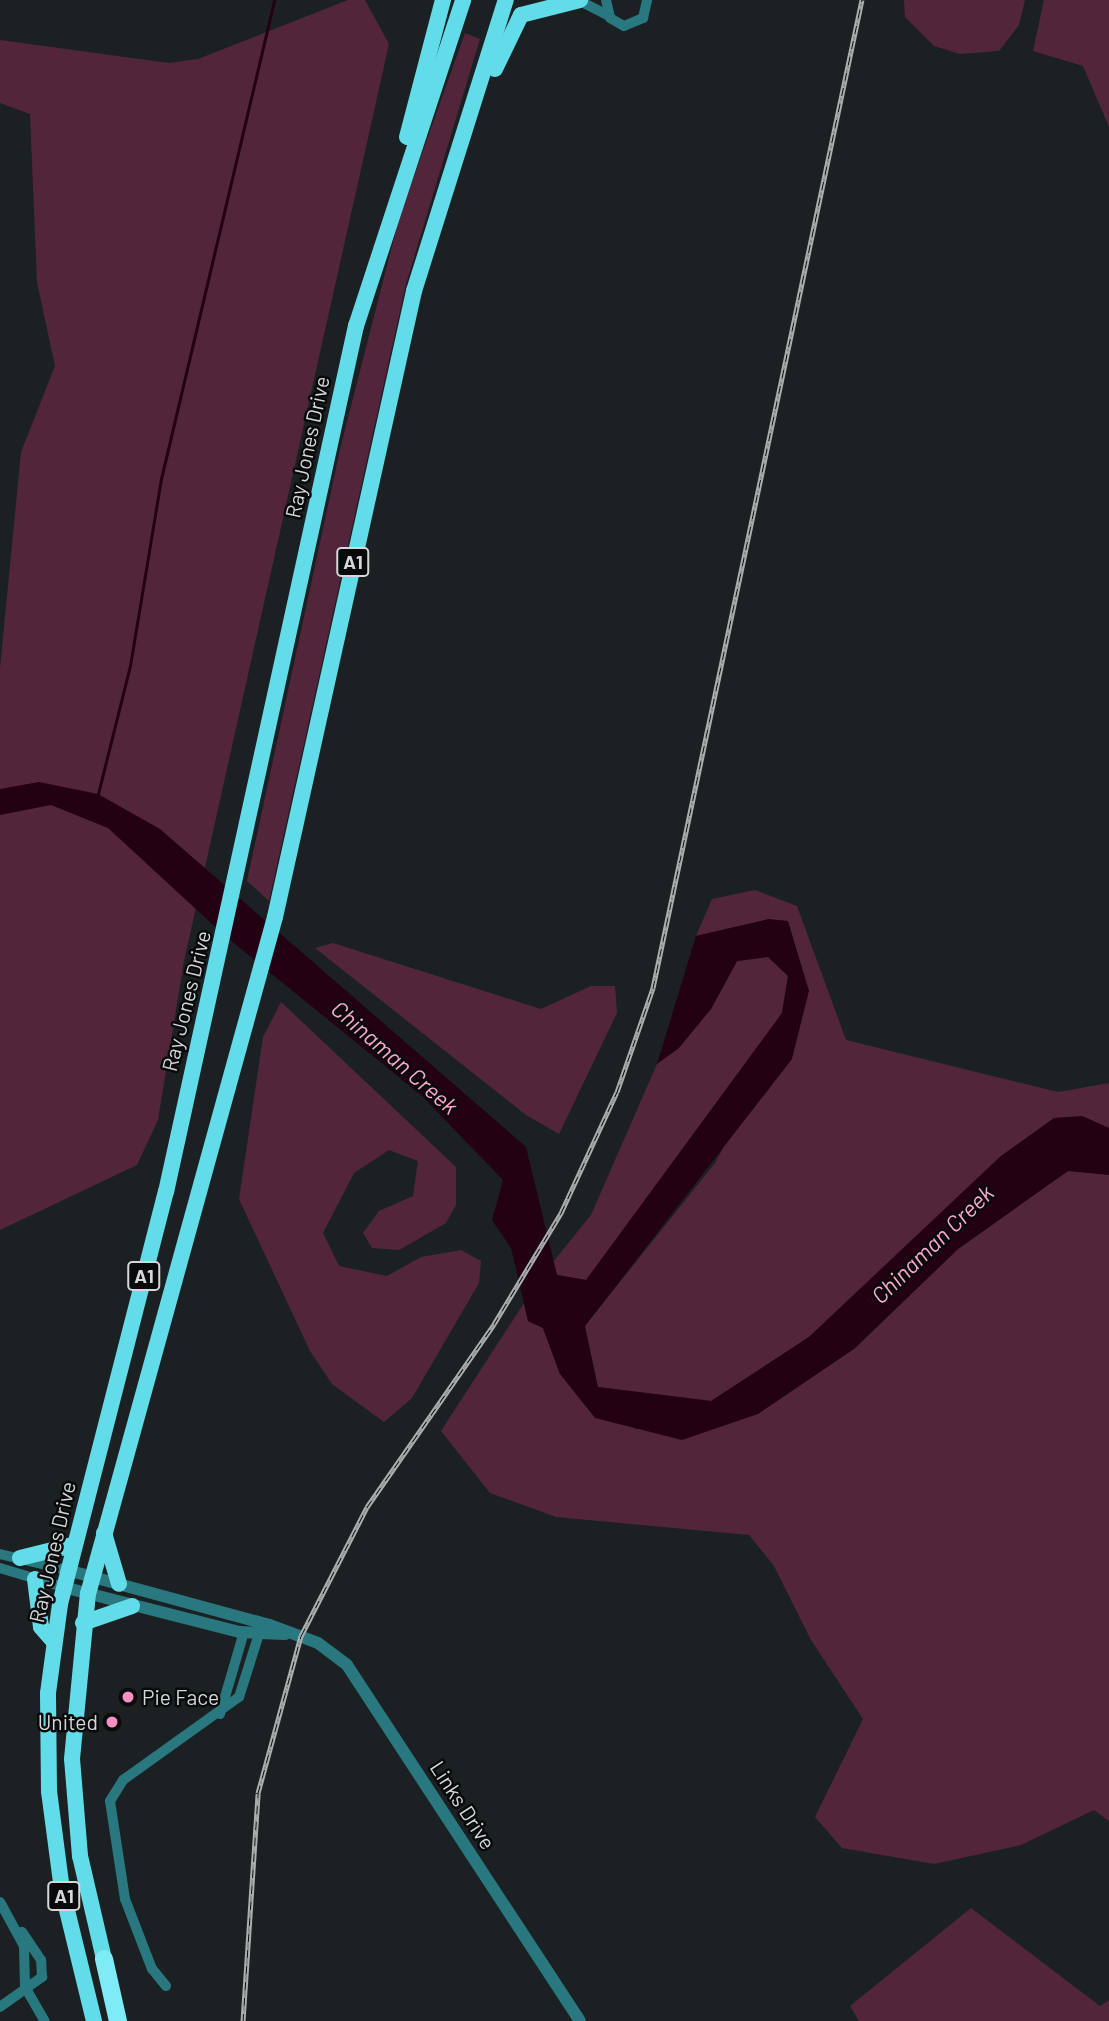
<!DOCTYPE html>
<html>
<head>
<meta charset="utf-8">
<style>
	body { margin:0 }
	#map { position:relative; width:1109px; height:2021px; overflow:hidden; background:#1b2122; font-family:Barlow,sans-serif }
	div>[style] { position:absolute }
	.green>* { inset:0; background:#53253b }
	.water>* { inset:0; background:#230113 }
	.stream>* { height:2.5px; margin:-1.25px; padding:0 1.25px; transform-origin:1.25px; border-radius:1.25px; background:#230113 }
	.minor>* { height:10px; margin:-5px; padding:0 5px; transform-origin:5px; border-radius:5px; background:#297880 }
	.tertiary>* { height:12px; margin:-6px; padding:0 6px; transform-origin:6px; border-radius:6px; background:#297880 }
	.trunk>* { height:16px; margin:-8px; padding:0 8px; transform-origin:8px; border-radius:8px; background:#63dce9 }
	.motorway>* { height:18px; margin:-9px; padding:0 9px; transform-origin:9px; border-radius:9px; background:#7eebf7 }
	.rail>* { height:5px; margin-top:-2.5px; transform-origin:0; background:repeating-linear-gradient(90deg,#080a0b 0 8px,#aaafb0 0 16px); box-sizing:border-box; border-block:2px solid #aaafb0 }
	.dots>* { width:19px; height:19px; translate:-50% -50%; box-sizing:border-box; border:4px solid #080a0b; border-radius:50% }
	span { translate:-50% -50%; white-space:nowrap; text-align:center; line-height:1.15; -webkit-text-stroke:5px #080a0b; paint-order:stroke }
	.shield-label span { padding:2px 5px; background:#080a0b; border:2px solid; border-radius:5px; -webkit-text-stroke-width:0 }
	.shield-label { font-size:19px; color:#d4d8d9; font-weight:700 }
	.street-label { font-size:21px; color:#d4d8d9 }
	.poi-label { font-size:21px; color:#d4d8d9 }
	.left { translate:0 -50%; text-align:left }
	.right { translate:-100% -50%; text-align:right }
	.water-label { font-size:23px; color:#fea8cd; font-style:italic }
</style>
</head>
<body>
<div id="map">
	<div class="green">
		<div style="clip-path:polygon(348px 0,365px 0,389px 44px,184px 961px,158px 1120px,137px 1165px,0 1230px,0 668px,21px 452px,55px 366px,37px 282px,30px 114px,0 103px,0 40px,169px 63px,198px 59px)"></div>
		<div style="clip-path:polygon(904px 0,1025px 0,1019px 25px,999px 51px,960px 54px,934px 46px,905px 17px)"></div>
		<div style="clip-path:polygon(1044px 0,1109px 0,1109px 127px,1083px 66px,1033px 51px)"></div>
		<div style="clip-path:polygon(465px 33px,480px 39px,406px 284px,269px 901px,247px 881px,341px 445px,400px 215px)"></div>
		<div style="clip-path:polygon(755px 890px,797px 906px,846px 1040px,1058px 1092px,1109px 1083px,1109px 1128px,1082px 1116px,1001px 1156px,809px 1337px,711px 1401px,597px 1387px,584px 1327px,715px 1163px,809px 990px,769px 919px,696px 936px,712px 899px)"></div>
		<div style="clip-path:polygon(333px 943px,541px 1009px,591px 986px,615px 986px,617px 1013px,559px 1134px,526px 1115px,315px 948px)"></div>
		<div style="clip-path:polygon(768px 957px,788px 976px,782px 1013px,763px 1044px,586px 1280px,557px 1275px,553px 1262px,591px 1215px,657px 1064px,711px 1009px,737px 961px)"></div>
		<div style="clip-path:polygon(281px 1002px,456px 1167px,456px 1205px,446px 1223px,399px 1250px,372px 1248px,363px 1233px,379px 1211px,413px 1196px,418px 1161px,389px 1150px,354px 1173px,323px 1233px,339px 1266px,387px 1276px,421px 1257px,461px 1250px,481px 1261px,479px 1283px,412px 1398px,384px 1422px,332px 1384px,310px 1351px,239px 1199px,263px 1037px)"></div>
		<div style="clip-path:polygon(1104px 1169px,1109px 1175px,1109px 1821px,1094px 1810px,1021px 1845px,934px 1864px,842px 1848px,815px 1817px,863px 1719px,811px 1640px,774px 1566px,749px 1535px,556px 1517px,490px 1493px,441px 1431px,524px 1303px,528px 1321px,543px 1328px,560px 1374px,636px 1429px,854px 1349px,958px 1249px,1068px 1171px)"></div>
		<div style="clip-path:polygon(971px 1908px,1100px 2006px,1109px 2000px,1109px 2021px,859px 2021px,850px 2006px)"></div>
	</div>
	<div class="water">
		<div style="clip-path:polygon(39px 782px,98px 794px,160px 829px,526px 1147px,557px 1275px,586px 1280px,782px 1013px,788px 976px,768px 957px,737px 961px,711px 1009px,679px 1048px,657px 1064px,696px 936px,769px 919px,788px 921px,809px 991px,792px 1059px,585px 1326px,598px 1387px,711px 1401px,809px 1337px,1001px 1156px,1054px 1118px,1082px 1116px,1109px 1128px,1109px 1175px,1068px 1171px,958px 1249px,854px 1349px,758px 1414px,682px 1440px,595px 1418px,560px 1374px,543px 1328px,528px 1321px,511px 1248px,492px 1220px,503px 1180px,422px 1096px,224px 935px,108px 828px,51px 805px,0 815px,0 789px)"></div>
	</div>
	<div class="stream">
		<div style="left:98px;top:794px;width:132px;rotate:-76deg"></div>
		<div style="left:130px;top:666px;width:190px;rotate:-80.6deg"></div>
		<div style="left:161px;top:479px;width:492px;rotate:-76.7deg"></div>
	</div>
	<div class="minor">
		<div style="left:578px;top:0;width:33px;rotate:27deg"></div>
		<div style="left:606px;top:0;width:18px;rotate:77deg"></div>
		<div style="left:610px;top:18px;width:16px;rotate:30deg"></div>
		<div style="left:624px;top:26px;width:21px;rotate:-23deg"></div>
		<div style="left:643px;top:18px;width:18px;rotate:-77deg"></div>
		<div style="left:0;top:1554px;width:69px;rotate:13.4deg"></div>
		<div style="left:0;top:1568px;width:66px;rotate:16.8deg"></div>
		<div style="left:220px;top:1714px;width:85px;rotate:-73.7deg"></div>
		<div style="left:0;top:1902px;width:50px;rotate:61.4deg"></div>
		<div style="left:24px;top:1946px;width:41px;rotate:88.6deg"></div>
		<div style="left:25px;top:1987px;width:39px;rotate:60deg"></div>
		<div style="left:166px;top:1986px;width:22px;rotate:-129deg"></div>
		<div style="left:152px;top:1969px;width:75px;rotate:-111.1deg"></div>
		<div style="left:125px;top:1899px;width:99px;rotate:-98.7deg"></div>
		<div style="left:110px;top:1801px;width:25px;rotate:-58deg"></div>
		<div style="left:123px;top:1780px;width:143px;rotate:-35.6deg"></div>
		<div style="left:239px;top:1697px;width:66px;rotate:-72.4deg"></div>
		<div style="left:0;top:2007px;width:52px;rotate:-35.5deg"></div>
		<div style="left:42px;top:1977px;width:17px;rotate:-93deg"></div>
		<div style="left:41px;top:1960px;width:34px;rotate:-124deg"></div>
	</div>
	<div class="tertiary">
		<div style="left:67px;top:1570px;width:210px;rotate:15.2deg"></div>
		<div style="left:270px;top:1625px;width:51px;rotate:20.6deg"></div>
		<div style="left:318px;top:1643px;width:36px;rotate:37deg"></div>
		<div style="left:347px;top:1665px;width:425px;rotate:56.8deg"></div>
		<div style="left:63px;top:1587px;width:182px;rotate:14.3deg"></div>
		<div style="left:239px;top:1632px;width:46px;rotate:2.5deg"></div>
	</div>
	<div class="trunk">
		<div style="left:495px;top:69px;width:60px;rotate:-64.3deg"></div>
		<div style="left:521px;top:15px;width:61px;rotate:-14.3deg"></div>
		<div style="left:407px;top:137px;width:142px;rotate:-75.3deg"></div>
		<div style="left:104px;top:1533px;width:53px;rotate:73.6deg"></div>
		<div style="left:20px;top:1558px;width:55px;rotate:-13.8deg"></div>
		<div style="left:35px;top:1579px;width:48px;rotate:82.9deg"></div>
		<div style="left:41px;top:1627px;width:18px;rotate:49deg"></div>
		<div style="left:83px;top:1623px;width:52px;rotate:-19.1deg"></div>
		<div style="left:104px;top:1959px;width:106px;rotate:-103.1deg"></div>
		<div style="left:80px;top:1856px;width:97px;rotate:-94.7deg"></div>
		<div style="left:72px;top:1759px;width:166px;rotate:-84.5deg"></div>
		<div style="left:88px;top:1594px;width:702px;rotate:-74.56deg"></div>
		<div style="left:275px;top:917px;width:641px;rotate:-77.48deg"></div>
		<div style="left:414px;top:291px;width:305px;rotate:-72.5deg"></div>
		<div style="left:94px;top:2021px;width:135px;rotate:-103.7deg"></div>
		<div style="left:62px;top:1890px;width:100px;rotate:-97.5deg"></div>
		<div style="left:49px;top:1791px;width:98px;rotate:-90.6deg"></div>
		<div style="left:48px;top:1693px;width:90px;rotate:-82.3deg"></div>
		<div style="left:60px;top:1604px;width:425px;rotate:-75.6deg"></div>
		<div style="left:166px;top:1192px;width:887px;rotate:-77.63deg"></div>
		<div style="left:356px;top:326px;width:343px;rotate:-71.8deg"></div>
	</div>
	<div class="motorway">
		<div style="left:104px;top:1959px;width:64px;rotate:77.3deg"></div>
	</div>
	<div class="rail">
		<div style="left:243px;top:2021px;width:228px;rotate:-86.2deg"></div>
		<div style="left:258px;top:1793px;width:163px;rotate:-74.7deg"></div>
		<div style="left:301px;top:1636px;width:145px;rotate:-62.9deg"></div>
		<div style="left:367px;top:1507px;width:223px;rotate:-55.2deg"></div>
		<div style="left:494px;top:1324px;width:130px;rotate:-58.9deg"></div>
		<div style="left:561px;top:1213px;width:133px;rotate:-65.2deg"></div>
		<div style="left:617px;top:1092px;width:110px;rotate:-70.9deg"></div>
		<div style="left:653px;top:988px;width:1010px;rotate:-78.06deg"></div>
	</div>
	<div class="dots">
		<div style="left:128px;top:1697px;background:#fc8fc1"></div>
		<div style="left:112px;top:1722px;background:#fc8fc1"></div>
	</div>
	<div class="shield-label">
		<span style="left:353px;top:562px">A1</span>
		<span style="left:144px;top:1276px">A1</span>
		<span style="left:64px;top:1896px">A1</span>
	</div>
	<div class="street-label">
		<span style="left:307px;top:447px;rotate:-78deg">Ray Jones Drive</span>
		<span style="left:186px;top:1001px;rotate:-76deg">Ray Jones Drive</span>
		<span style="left:52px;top:1552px;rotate:-77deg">Ray Jones Drive</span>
		<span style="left:463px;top:1805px;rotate:57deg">Links Drive</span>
	</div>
	<div class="poi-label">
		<span class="left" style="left:142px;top:1697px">Pie Face</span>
		<span class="right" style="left:98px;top:1722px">United</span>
	</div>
	<div class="water-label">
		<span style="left:395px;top:1057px;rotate:41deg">Chinaman Creek</span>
		<span style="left:932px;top:1244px;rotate:-44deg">Chinaman Creek</span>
	</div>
</div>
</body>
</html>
